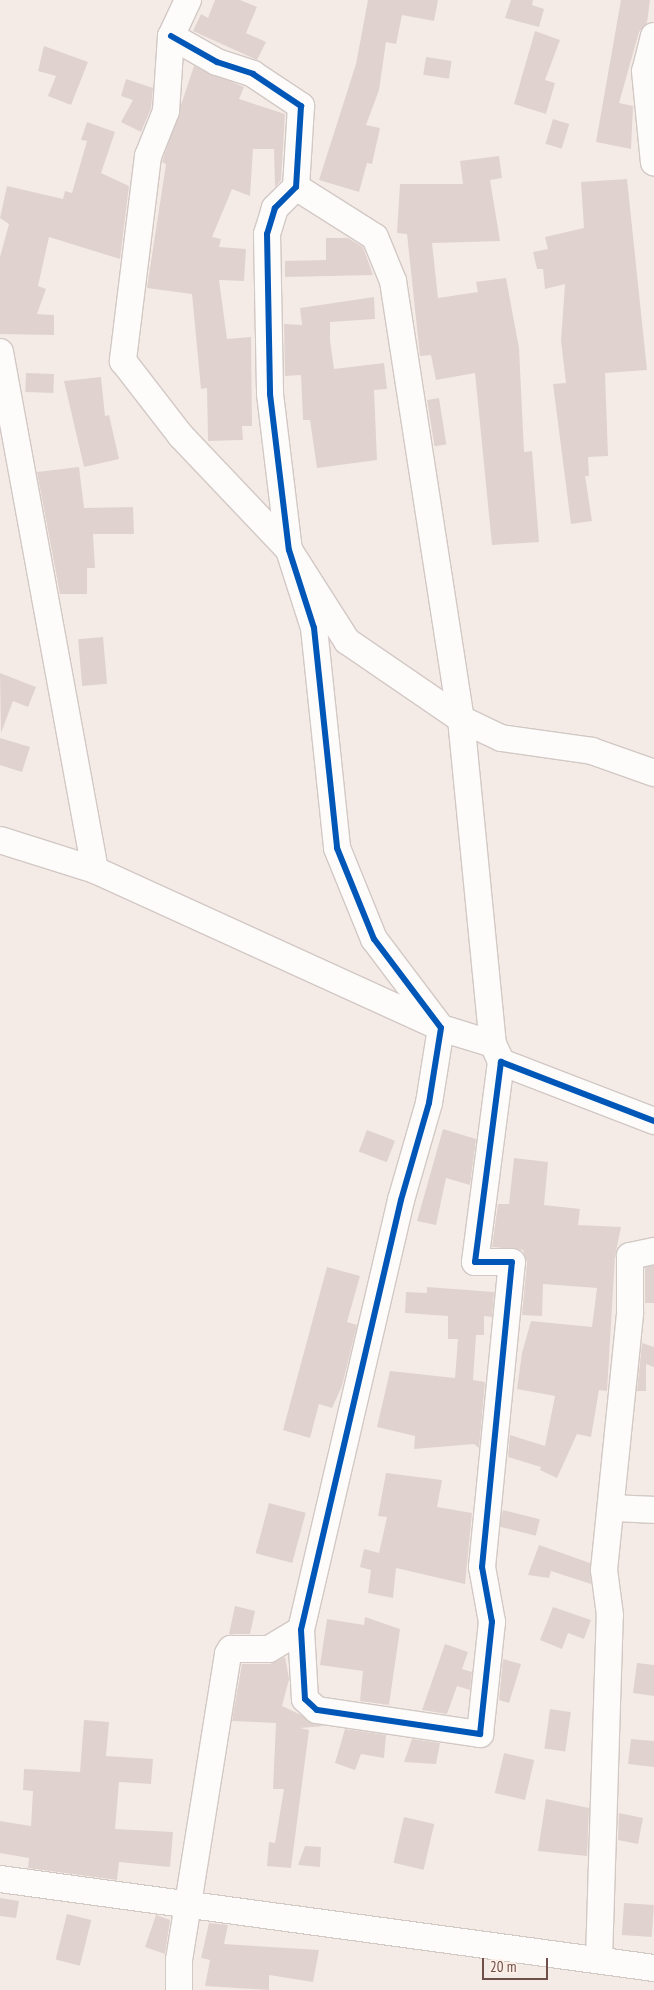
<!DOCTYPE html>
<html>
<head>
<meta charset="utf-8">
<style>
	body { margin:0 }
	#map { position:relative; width:654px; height:1990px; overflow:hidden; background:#f4ebe7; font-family:"PT Sans Narrow",sans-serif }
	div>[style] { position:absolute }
	.building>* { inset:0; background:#e0d3cf; transform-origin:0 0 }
	.roads { filter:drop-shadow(1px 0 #d2c8c4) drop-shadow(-1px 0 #d2c8c4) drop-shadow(0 1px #d2c8c4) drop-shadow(0 -1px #d2c8c4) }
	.minor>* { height:26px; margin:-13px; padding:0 13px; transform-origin:13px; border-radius:13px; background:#fdfcfb }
	.cycleway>* { height:6px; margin:-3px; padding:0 3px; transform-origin:3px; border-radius:3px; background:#0057b8 }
	span { translate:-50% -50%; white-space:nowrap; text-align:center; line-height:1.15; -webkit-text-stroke:4px #fdefe6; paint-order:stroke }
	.scale { position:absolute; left:482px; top:1958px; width:66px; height:22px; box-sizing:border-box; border:2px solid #6f4f4a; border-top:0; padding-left:6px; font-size:15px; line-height:18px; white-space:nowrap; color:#6f4f4a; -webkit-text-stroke:4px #fdefe6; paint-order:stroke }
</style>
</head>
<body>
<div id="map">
	<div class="building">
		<div style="clip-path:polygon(215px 0,240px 0,257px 7px,246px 33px,266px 42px,257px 60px,193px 31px,201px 14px,208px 18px)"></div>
		<div style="clip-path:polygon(368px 0,438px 0,434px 21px,402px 15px,396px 44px,386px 42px,379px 90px,366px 125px,380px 128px,372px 164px,367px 163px,359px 192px,319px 180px,356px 64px)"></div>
		<div style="clip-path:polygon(511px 0,533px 0,532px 5px,544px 9px,539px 27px,505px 18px)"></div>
		<div style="clip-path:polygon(621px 0,650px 0,647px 23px,639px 32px,619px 103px,633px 106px,631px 149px,596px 142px)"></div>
		<div style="clip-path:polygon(535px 31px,560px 40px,545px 80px,555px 83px,546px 114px,514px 104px)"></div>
		<div style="clip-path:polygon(44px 46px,88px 62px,71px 105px,48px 96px,56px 76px,38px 71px)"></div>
		<div style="left:426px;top:57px;width:26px;height:18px;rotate:9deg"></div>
		<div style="clip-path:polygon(194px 66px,244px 87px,239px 99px,285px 114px,281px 180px,275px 187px,274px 149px,253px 149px,250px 196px,232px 189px,212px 237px,221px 239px,219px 247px,246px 249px,244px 281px,219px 280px,227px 339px,251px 337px,252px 426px,242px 426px,243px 440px,208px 441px,207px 388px,201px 389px,192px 294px,147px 288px,166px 164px,162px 162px)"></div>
		<div style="clip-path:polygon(126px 79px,153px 88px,151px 108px,141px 132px,121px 122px,133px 100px,121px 96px)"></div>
		<div style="left:553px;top:119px;width:17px;height:26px;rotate:17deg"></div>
		<div style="clip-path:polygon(87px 122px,115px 132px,101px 173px,129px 186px,120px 259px,49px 237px,38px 286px,46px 289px,37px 314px,54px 315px,54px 335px,0 334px,0 257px,9px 224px,0 218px,7px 186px,63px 199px,65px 191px,72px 193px,87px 141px,81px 140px)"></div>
		<div style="clip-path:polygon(499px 156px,502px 178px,490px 180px,500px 241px,432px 243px,438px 298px,478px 292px,476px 282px,506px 278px,519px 348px,524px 452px,532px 451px,539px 542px,492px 545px,475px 373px,436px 380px,431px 355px,420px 356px,407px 234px,397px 233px,400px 184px,463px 184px,460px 161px)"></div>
		<div style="clip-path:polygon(627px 179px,647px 370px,605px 373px,608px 456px,588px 457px,589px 476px,585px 476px,592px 521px,571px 524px,553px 384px,566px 383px,561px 341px,565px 284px,545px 289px,543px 269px,537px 269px,533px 252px,548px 249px,545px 237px,584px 228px,581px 182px)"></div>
		<div style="clip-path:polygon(326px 238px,348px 238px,363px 247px,373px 275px,285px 277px,285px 261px,326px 260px)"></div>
		<div style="clip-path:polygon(374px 297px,375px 319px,330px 322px,330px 340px,334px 369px,384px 363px,387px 389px,374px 390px,377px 460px,317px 468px,310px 420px,303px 420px,301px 375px,285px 376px,284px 324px,302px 325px,300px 308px)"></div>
		<div style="left:26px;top:373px;width:28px;height:19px;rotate:2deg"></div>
		<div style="clip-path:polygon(101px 377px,105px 416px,109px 415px,119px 459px,84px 467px,64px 381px)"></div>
		<div style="left:439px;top:398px;width:47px;height:12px;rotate:81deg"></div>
		<div style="clip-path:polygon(79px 467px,84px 508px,133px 507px,134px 534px,93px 534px,95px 568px,87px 568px,87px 594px,60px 594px,37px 472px)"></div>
		<div style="left:103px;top:637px;width:47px;height:25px;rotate:85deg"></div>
		<div style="clip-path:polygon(0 673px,36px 687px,28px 707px,13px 701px,1px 733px)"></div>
		<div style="clip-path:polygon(0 738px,30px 747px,22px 772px,0 765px)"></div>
		<div style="clip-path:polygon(443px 1129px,476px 1139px,470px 1185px,446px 1178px,436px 1225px,417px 1221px)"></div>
		<div style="left:367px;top:1130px;width:30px;height:23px;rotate:21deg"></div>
		<div style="clip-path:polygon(514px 1158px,548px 1162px,544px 1205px,580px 1209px,578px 1225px,621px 1227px,615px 1256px,607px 1391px,599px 1390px,591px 1437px,577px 1434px,557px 1478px,540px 1470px,541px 1467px,508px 1457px,510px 1435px,545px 1446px,555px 1396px,517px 1389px,522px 1353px,531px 1321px,592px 1327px,597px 1288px,543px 1284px,542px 1316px,522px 1315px,527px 1263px,523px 1250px,492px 1247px,498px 1204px,509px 1204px)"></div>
		<div style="left:654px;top:1266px;width:37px;height:9px;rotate:90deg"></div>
		<div style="clip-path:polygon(327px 1267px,360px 1276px,347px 1322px,357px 1325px,342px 1386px,332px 1408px,319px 1404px,310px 1438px,283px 1430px)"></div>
		<div style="clip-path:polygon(427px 1287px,494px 1292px,492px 1317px,484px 1316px,484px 1335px,476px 1335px,473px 1380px,485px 1382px,479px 1448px,474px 1444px,414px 1449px,415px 1436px,377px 1427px,390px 1371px,455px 1378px,458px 1339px,448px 1339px,448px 1316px,405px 1313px,406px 1292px,427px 1293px)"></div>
		<div style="clip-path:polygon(642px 1343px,654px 1347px,654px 1367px,646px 1364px,646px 1391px,637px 1391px)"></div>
		<div style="clip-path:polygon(386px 1473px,442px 1480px,437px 1507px,472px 1513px,465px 1584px,396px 1568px,393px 1598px,368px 1593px,371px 1570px,360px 1567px,364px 1549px,379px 1553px,387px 1517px,378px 1516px)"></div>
		<div style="left:269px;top:1503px;width:38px;height:52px;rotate:15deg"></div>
		<div style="left:503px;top:1510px;width:38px;height:17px;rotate:14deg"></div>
		<div style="clip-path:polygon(539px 1545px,590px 1563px,591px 1584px,551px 1571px,549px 1578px,528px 1575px)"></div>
		<div style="clip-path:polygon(235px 1606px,255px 1611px,250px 1634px,229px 1634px)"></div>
		<div style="clip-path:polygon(553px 1607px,591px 1620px,584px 1639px,568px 1633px,562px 1649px,540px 1640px)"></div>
		<div style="clip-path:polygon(365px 1617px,400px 1629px,389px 1705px,360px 1701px,363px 1671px,320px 1665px,327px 1619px,364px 1625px)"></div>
		<div style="clip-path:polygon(445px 1644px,468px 1652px,462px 1669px,472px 1672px,470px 1690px,457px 1686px,447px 1714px,422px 1710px)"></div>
		<div style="clip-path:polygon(285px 1657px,289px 1679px,282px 1706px,324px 1726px,300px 1728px,309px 1730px,291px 1868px,267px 1866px,269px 1842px,275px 1843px,284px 1789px,273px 1789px,276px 1723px,232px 1721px,242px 1664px,270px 1664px)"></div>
		<div style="clip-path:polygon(503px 1659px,521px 1664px,509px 1703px,499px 1700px)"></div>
		<div style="clip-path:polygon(637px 1663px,654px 1665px,654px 1696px,633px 1693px)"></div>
		<div style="left:550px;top:1709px;width:21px;height:40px;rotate:8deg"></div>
		<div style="clip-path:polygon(84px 1720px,109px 1722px,106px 1756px,153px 1759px,151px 1784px,119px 1782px,115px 1829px,173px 1832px,170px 1867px,119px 1862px,117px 1880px,28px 1868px,29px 1858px,0 1853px,0 1821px,31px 1826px,33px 1791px,23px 1790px,24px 1769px,80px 1772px)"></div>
		<div style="clip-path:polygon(345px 1729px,386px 1735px,384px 1758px,361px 1754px,355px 1770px,335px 1763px)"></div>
		<div style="clip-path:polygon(412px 1739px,440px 1743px,436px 1764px,404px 1762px)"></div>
		<div style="clip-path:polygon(631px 1739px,654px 1741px,654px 1767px,628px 1764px)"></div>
		<div style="left:504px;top:1753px;width:31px;height:41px;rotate:13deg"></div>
		<div style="clip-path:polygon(546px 1799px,589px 1808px,587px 1856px,538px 1851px)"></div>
		<div style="clip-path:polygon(619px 1813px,643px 1818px,638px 1844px,618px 1840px)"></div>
		<div style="left:404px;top:1817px;width:31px;height:47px;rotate:13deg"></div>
		<div style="clip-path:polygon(305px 1846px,321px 1847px,320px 1867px,298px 1865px)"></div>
		<div style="clip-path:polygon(0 1898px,19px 1901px,16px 1918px,0 1916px)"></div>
		<div style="left:624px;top:1903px;width:30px;height:32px;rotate:4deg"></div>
		<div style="left:67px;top:1914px;width:25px;height:47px;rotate:14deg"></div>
		<div style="clip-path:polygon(156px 1915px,170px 1920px,165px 1954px,145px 1947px)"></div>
		<div style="clip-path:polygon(209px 1923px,228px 1925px,224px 1944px,319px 1950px,313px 1982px,269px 1975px,269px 1990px,205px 1986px,210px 1960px,201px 1958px)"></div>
	</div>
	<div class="roads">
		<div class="minor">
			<div style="left:188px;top:0;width:40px;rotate:115deg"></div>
			<div style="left:171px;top:36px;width:75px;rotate:93.8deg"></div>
			<div style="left:166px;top:111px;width:48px;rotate:111.8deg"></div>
			<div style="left:148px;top:156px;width:207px;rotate:97deg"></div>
			<div style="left:123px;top:361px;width:95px;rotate:52.3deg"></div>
			<div style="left:181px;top:436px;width:157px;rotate:46.5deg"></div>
			<div style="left:289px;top:550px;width:108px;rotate:57.5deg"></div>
			<div style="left:347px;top:641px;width:138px;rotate:34.4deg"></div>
			<div style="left:461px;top:719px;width:44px;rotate:25.4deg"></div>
			<div style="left:501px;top:738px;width:92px;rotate:8.1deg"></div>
			<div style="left:592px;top:751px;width:66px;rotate:19.5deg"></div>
			<div style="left:171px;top:36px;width:53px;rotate:29.5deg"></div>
			<div style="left:217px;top:62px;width:38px;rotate:18deg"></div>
			<div style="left:253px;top:74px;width:58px;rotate:33.7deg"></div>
			<div style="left:301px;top:106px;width:81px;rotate:93.5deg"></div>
			<div style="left:296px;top:187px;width:30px;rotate:135deg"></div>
			<div style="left:275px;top:208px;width:27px;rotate:107deg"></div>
			<div style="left:267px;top:234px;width:160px;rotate:88.9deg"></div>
			<div style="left:270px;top:394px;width:157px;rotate:83.1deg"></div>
			<div style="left:289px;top:550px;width:82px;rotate:72.2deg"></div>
			<div style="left:314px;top:628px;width:221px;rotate:84deg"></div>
			<div style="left:337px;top:848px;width:98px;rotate:67.9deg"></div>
			<div style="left:374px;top:939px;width:111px;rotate:53deg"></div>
			<div style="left:441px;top:1028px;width:76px;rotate:99.1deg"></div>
			<div style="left:429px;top:1103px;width:101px;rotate:106.1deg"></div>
			<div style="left:401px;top:1200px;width:441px;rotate:103.1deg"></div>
			<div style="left:301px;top:1630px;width:69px;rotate:86.7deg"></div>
			<div style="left:305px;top:1699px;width:16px;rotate:43deg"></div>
			<div style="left:317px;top:1710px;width:165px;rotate:8.4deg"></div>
			<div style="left:480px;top:1734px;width:113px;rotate:-83.9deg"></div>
			<div style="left:492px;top:1622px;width:56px;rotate:-100.3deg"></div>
			<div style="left:482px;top:1567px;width:306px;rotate:-84.4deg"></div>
			<div style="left:512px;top:1262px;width:37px;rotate:180deg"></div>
			<div style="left:475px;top:1262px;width:202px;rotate:-82.6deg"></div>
			<div style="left:501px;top:1062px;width:164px;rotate:21.1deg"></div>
			<div style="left:654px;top:36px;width:36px;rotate:104deg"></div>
			<div style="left:645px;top:71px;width:92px;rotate:84.4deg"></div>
			<div style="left:296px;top:187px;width:93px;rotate:32.3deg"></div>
			<div style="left:375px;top:237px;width:48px;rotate:67.8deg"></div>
			<div style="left:393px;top:281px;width:443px;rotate:81.2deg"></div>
			<div style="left:461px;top:719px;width:327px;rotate:84.4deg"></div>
			<div style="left:0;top:352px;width:527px;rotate:79.61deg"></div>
			<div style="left:0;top:840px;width:100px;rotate:17.5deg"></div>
			<div style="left:95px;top:870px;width:380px;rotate:24.5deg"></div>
			<div style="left:441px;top:1028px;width:54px;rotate:17.1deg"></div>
			<div style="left:493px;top:1044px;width:17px;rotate:65deg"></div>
			<div style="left:612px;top:1508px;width:42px;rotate:2.7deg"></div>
			<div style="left:0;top:1879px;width:660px;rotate:7.75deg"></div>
			<div style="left:599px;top:1959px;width:344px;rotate:-88.2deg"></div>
			<div style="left:610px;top:1615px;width:45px;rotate:-97.6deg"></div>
			<div style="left:604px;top:1570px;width:259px;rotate:-84.2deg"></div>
			<div style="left:630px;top:1312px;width:56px;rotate:-90deg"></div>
			<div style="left:630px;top:1256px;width:25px;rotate:-12deg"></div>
			<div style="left:179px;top:1990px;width:30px;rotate:-90deg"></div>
			<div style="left:179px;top:1960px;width:310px;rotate:-80.9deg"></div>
			<div style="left:228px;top:1654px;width:6px;rotate:-59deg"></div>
			<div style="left:231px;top:1649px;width:38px"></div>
			<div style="left:269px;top:1649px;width:37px;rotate:-31deg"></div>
		</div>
	</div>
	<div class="cycleway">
		<div style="left:171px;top:36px;width:53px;rotate:29.5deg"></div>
		<div style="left:217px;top:62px;width:38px;rotate:18deg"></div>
		<div style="left:253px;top:74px;width:58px;rotate:33.7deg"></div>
		<div style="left:301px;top:106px;width:81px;rotate:93.5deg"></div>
		<div style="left:296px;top:187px;width:30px;rotate:135deg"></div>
		<div style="left:275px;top:208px;width:27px;rotate:107deg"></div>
		<div style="left:267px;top:234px;width:160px;rotate:88.9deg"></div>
		<div style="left:270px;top:394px;width:157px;rotate:83.1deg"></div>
		<div style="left:289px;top:550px;width:82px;rotate:72.2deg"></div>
		<div style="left:314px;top:628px;width:221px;rotate:84deg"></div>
		<div style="left:337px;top:848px;width:98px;rotate:67.9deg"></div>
		<div style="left:374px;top:939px;width:111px;rotate:53deg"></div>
		<div style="left:441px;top:1028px;width:76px;rotate:99.1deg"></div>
		<div style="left:429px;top:1103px;width:101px;rotate:106.1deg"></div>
		<div style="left:401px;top:1200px;width:441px;rotate:103.1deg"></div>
		<div style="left:301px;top:1630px;width:69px;rotate:86.7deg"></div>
		<div style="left:305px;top:1699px;width:16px;rotate:43deg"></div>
		<div style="left:317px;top:1710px;width:165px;rotate:8.4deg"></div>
		<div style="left:480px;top:1734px;width:113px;rotate:-83.9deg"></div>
		<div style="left:492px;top:1622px;width:56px;rotate:-100.3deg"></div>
		<div style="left:482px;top:1567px;width:306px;rotate:-84.4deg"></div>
		<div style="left:512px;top:1262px;width:37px;rotate:180deg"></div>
		<div style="left:475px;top:1262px;width:202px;rotate:-82.6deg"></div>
		<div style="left:501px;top:1062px;width:164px;rotate:21.1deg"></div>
	</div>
	<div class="scale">20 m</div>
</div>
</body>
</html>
